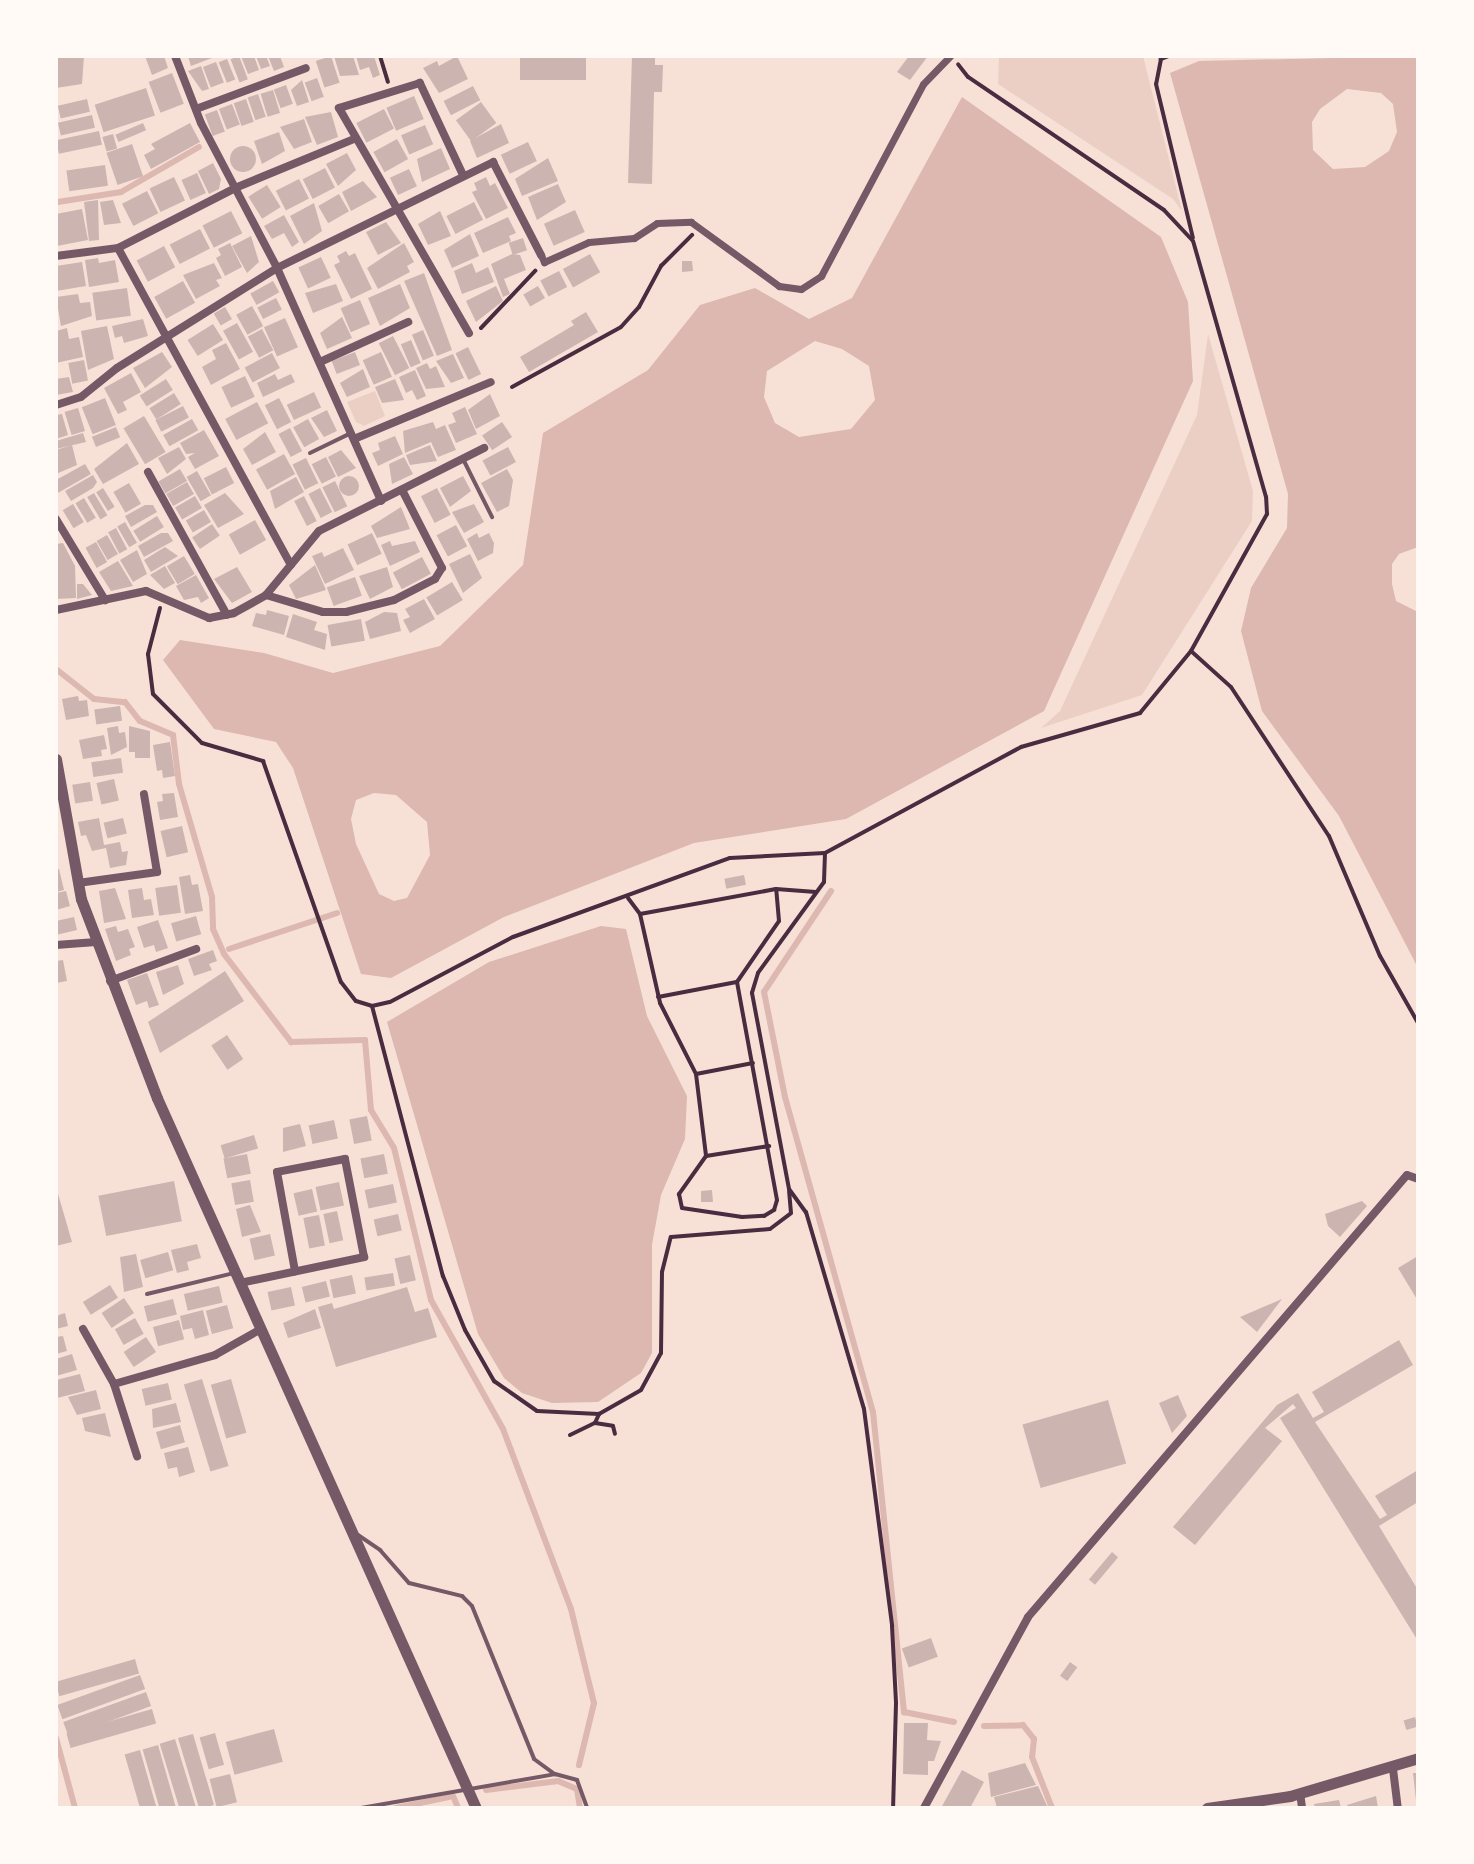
<!DOCTYPE html>
<html>
<head>
<meta charset="utf-8">
<style>
	body { margin:0 }
	#map { position:relative; width:1474px; height:1864px; overflow:hidden; background:#f7e1d7; font-family:Manrope,sans-serif }
	div>[style] { position:absolute }
	.green>* { inset:0; background:#ebcfc5 }
	.water>* { inset:0; background:#dcb8b0 }
	.stream>* { height:6px; margin:-3px; padding:0 3px; transform-origin:3px; border-radius:3px; background:#dcb8b0 }
	.building>* { inset:0; background:#ccb4b1; transform-origin:0 0 }
	.round { border-radius:50% }
	.path>* { height:4px; margin:-2px; padding:0 2px; transform-origin:2px; border-radius:2px; background:#4a2c40 }
	.service>* { height:4px; margin:-2px; padding:0 2px; transform-origin:2px; border-radius:2px; background:#755966 }
	.pedestrian>* { height:7px; margin:-3.5px; padding:0 3.5px; transform-origin:3.5px; border-radius:3.5px; background:#755966 }
	.minor>* { height:8px; margin:-4px; padding:0 4px; transform-origin:4px; border-radius:4px; background:#755966 }
	.tertiary>* { height:11px; margin:-5.5px; padding:0 5.5px; transform-origin:5.5px; border-radius:5.5px; background:#755966 }
	span { translate:-50% -50%; white-space:nowrap; text-align:center; line-height:1.15; -webkit-text-stroke:6px #fffaf5; paint-order:stroke }
	.frame { position:absolute; inset:0; border:58px solid #fffaf5; pointer-events:none }
</style>
</head>
<body>
<div id="map">
	<div class="green">
		<div style="clip-path:polygon(999px 56px,1143px 56px,1182px 211px,1173px 199px,998px 84px)"></div>
		<div style="clip-path:polygon(1208px 334px,1253px 491px,1252px 521px,1142px 695px,1041px 728px,1060px 711px,1197px 415px)"></div>
		<div style="clip-path:polygon(375px 391px,385px 416px,364px 426px,356px 422px,347px 402px)"></div>
	</div>
	<div class="water">
		<div style="clip-path:polygon(evenodd,1418px 56px,1418px 547px,1399px 554px,1392px 564px,1392px 584px,1396px 601px,1418px 612px,1418px 968px,1339px 816px,1262px 711px,1241px 631px,1251px 588px,1287px 528px,1288px 494px,1170px 73px,1199px 61px,1418px 56px,1347px 89px,1381px 93px,1393px 104px,1397px 132px,1389px 151px,1365px 167px,1333px 169px,1313px 150px,1312px 122px,1320px 109px,1347px 89px)"></div>
		<div style="clip-path:polygon(evenodd,962px 97px,1161px 237px,1188px 302px,1193px 381px,1044px 711px,846px 819px,694px 843px,504px 917px,391px 978px,361px 974px,293px 768px,276px 742px,214px 729px,163px 660px,180px 640px,264px 653px,333px 673px,440px 646px,523px 565px,543px 433px,648px 370px,700px 305px,755px 288px,809px 319px,852px 298px,962px 97px,815px 341px,842px 349px,869px 366px,875px 400px,851px 429px,799px 437px,775px 423px,764px 397px,767px 371px,815px 341px,962px 97px,374px 793px,396px 795px,427px 822px,430px 855px,407px 898px,394px 901px,379px 894px,356px 844px,351px 819px,356px 800px,374px 793px)"></div>
		<div style="clip-path:polygon(601px 926px,626px 929px,647px 1016px,687px 1096px,685px 1139px,661px 1195px,652px 1245px,652px 1353px,641px 1373px,598px 1402px,552px 1403px,522px 1393px,504px 1378px,478px 1334px,387px 1022px,489px 962px)"></div>
	</div>
	<div class="stream">
		<div style="left:58px;top:202px;width:64px;rotate:-9deg"></div>
		<div style="left:121px;top:192px;width:90px;rotate:-30deg"></div>
		<div style="left:56px;top:669px;width:48px;rotate:38.3deg"></div>
		<div style="left:94px;top:699px;width:31px;rotate:6deg"></div>
		<div style="left:125px;top:702px;width:24px;rotate:52deg"></div>
		<div style="left:140px;top:721px;width:36px;rotate:23deg"></div>
		<div style="left:173px;top:735px;width:49px;rotate:83deg"></div>
		<div style="left:179px;top:784px;width:118px;rotate:73.7deg"></div>
		<div style="left:212px;top:897px;width:32px;rotate:88deg"></div>
		<div style="left:213px;top:929px;width:27px;rotate:66deg"></div>
		<div style="left:224px;top:954px;width:111px;rotate:52.7deg"></div>
		<div style="left:291px;top:1042px;width:74px;rotate:-1.5deg"></div>
		<div style="left:365px;top:1040px;width:70px;rotate:85.1deg"></div>
		<div style="left:371px;top:1110px;width:44px;rotate:58.8deg"></div>
		<div style="left:394px;top:1148px;width:156px;rotate:76.3deg"></div>
		<div style="left:431px;top:1300px;width:148px;rotate:60.8deg"></div>
		<div style="left:503px;top:1429px;width:192px;rotate:69.3deg"></div>
		<div style="left:571px;top:1609px;width:97px;rotate:76.3deg"></div>
		<div style="left:594px;top:1703px;width:64px;rotate:103.6deg"></div>
		<div style="left:831px;top:891px;width:121px;rotate:123.6deg"></div>
		<div style="left:764px;top:992px;width:107px;rotate:78.7deg"></div>
		<div style="left:785px;top:1097px;width:327px;rotate:74.4deg"></div>
		<div style="left:873px;top:1412px;width:302px;rotate:84.1deg"></div>
		<div style="left:904px;top:1712px;width:51px;rotate:11.3deg"></div>
		<div style="left:229px;top:949px;width:114px;rotate:-18.4deg"></div>
		<div style="left:984px;top:1726px;width:39px;rotate:-1deg"></div>
		<div style="left:1023px;top:1725px;width:18px;rotate:52deg"></div>
		<div style="left:1034px;top:1739px;width:18px;rotate:96deg"></div>
		<div style="left:1032px;top:1757px;width:55px;rotate:68.6deg"></div>
		<div style="left:56px;top:1738px;width:73px;rotate:74.8deg"></div>
		<div style="left:486px;top:1790px;width:73px;rotate:-7.1deg"></div>
		<div style="left:558px;top:1781px;width:21px;rotate:23deg"></div>
		<div style="left:577px;top:1789px;width:19px;rotate:81deg"></div>
		<div style="left:453px;top:1796px;width:13px;rotate:67deg"></div>
		<div style="left:396px;top:1808px;width:54px;rotate:-11.7deg"></div>
	</div>
	<div class="building">
		<div style="clip-path:polygon(56px 56px,84px 56px,82px 84px,56px 88px)"></div>
		<div style="clip-path:polygon(145px 56px,164px 56px,168px 68px,152px 75px)"></div>
		<div style="clip-path:polygon(188px 56px,211px 56px,212px 58px,191px 66px)"></div>
		<div style="left:239px;top:56px;width:25px;height:9px;rotate:69deg"></div>
		<div style="clip-path:polygon(241px 56px,254px 56px,259px 70px,248px 74px)"></div>
		<div style="clip-path:polygon(256px 56px,266px 56px,270px 66px,261px 69px)"></div>
		<div style="clip-path:polygon(268px 56px,280px 56px,284px 67px,274px 71px)"></div>
		<div style="left:331px;top:56px;width:28px;height:16px;rotate:72deg"></div>
		<div style="clip-path:polygon(334px 56px,353px 56px,359px 75px,340px 76px)"></div>
		<div style="clip-path:polygon(356px 56px,374px 56px,380px 75px,373px 78px,369px 67px,360px 70px)"></div>
		<div style="clip-path:polygon(457px 56px,468px 79px,439px 93px,423px 68px,437px 61px,439px 66px)"></div>
		<div style="left:520px;top:56px;width:66px;height:24px"></div>
		<div style="clip-path:polygon(632px 56px,655px 56px,655px 65px,663px 65px,662px 92px,654px 92px,652px 184px,628px 183px)"></div>
		<div style="clip-path:polygon(909px 56px,928px 56px,910px 80px,897px 72px)"></div>
		<div style="left:227px;top:59px;width:22px;height:9px;rotate:68deg"></div>
		<div style="left:216px;top:62px;width:22px;height:14px;rotate:69deg"></div>
		<div style="clip-path:polygon(201px 66px,209px 89px,202px 91px,188px 71px)"></div>
		<div style="left:172px;top:73px;width:33px;height:25px;rotate:69deg"></div>
		<div style="left:317px;top:78px;width:20px;height:13px;rotate:70deg"></div>
		<div style="clip-path:polygon(302px 80px,309px 102px,297px 106px,291px 90px)"></div>
		<div style="left:286px;top:85px;width:20px;height:13px;rotate:70deg"></div>
		<div style="left:473px;top:86px;width:16px;height:33px;rotate:63deg"></div>
		<div style="left:146px;top:88px;width:29px;height:54px;rotate:72deg"></div>
		<div style="left:273px;top:90px;width:24px;height:13px;rotate:73deg"></div>
		<div style="left:258px;top:94px;width:24px;height:11px;rotate:71deg"></div>
		<div style="left:414px;top:96px;width:25px;height:30px;rotate:67deg"></div>
		<div style="left:87px;top:99px;width:13px;height:30px;rotate:77deg"></div>
		<div style="left:246px;top:99px;width:24px;height:13px;rotate:71deg"></div>
		<div style="left:481px;top:102px;width:26px;height:31px;rotate:54deg"></div>
		<div style="left:232px;top:104px;width:22px;height:14px;rotate:69deg"></div>
		<div style="left:384px;top:109px;width:22px;height:31px;rotate:63deg"></div>
		<div style="left:217px;top:110px;width:23px;height:13px;rotate:70deg"></div>
		<div style="clip-path:polygon(331px 112px,338px 137px,317px 145px,305px 117px)"></div>
		<div style="left:92px;top:115px;width:13px;height:35px;rotate:77deg"></div>
		<div style="clip-path:polygon(304px 119px,312px 142px,294px 149px,280px 127px)"></div>
		<div style="left:143px;top:123px;width:8px;height:30px;rotate:67deg"></div>
		<div style="clip-path:polygon(190px 123px,200px 142px,151px 169px,144px 155px,155px 149px,151px 144px)"></div>
		<div style="clip-path:polygon(501px 124px,509px 143px,477px 158px,470px 141px)"></div>
		<div style="left:425px;top:125px;width:21px;height:26px;rotate:67deg"></div>
		<div style="left:99px;top:131px;width:14px;height:44px;rotate:78deg"></div>
		<div style="clip-path:polygon(279px 132px,285px 151px,262px 164px,254px 141px)"></div>
		<div style="left:113px;top:134px;width:15px;height:11px;rotate:74deg"></div>
		<div style="left:397px;top:139px;width:23px;height:27px;rotate:61deg"></div>
		<div style="left:528px;top:142px;width:21px;height:30px;rotate:65deg"></div>
		<div style="left:132px;top:144px;width:34px;height:27px;rotate:71deg"></div>
		<div class="round" style="left:230px;top:146px;width:26px;height:26px"></div>
		<div style="clip-path:polygon(441px 148px,450px 169px,422px 182px,417px 159px)"></div>
		<div style="clip-path:polygon(347px 153px,356px 170px,338px 186px,326px 164px)"></div>
		<div style="clip-path:polygon(548px 158px,558px 181px,522px 196px,515px 179px)"></div>
		<div style="clip-path:polygon(213px 163px,221px 179px,219px 189px,209px 194px,198px 171px)"></div>
		<div style="left:105px;top:165px;width:21px;height:39px;rotate:82deg"></div>
		<div style="left:325px;top:168px;width:22px;height:25px;rotate:63deg"></div>
		<div style="left:409px;top:169px;width:19px;height:21px;rotate:65deg"></div>
		<div style="left:197px;top:173px;width:22px;height:17px;rotate:66deg"></div>
		<div style="left:174px;top:177px;width:26px;height:27px;rotate:65deg"></div>
		<div style="clip-path:polygon(486px 177px,490px 186px,495px 183px,508px 208px,486px 219px,472px 192px,477px 190px,474px 183px)"></div>
		<div style="left:299px;top:179px;width:22px;height:26px;rotate:63deg"></div>
		<div style="clip-path:polygon(363px 181px,377px 197px,351px 211px,342px 192px)"></div>
		<div style="clip-path:polygon(558px 184px,566px 202px,537px 220px,528px 197px)"></div>
		<div style="left:267px;top:185px;width:26px;height:22px;rotate:58deg"></div>
		<div style="left:147px;top:191px;width:25px;height:28px;rotate:63deg"></div>
		<div style="left:339px;top:194px;width:20px;height:24px;rotate:60deg"></div>
		<div style="clip-path:polygon(98px 200px,99px 240px,89px 241px,84px 202px)"></div>
		<div style="clip-path:polygon(113px 200px,121px 223px,104px 225px,100px 202px)"></div>
		<div style="left:474px;top:202px;width:20px;height:31px;rotate:63deg"></div>
		<div style="clip-path:polygon(314px 203px,322px 231px,304px 244px,290px 216px)"></div>
		<div style="clip-path:polygon(82px 209px,88px 240px,57px 246px,56px 214px)"></div>
		<div style="left:575px;top:210px;width:24px;height:34px;rotate:66deg"></div>
		<div style="left:231px;top:211px;width:25px;height:32px;rotate:63deg"></div>
		<div style="clip-path:polygon(440px 211px,451px 236px,428px 245px,418px 224px)"></div>
		<div style="clip-path:polygon(284px 215px,299px 242px,292px 247px,284px 233px,272px 239px,264px 226px)"></div>
		<div style="clip-path:polygon(508px 217px,516px 233px,509px 236px,511px 241px,483px 253px,474px 233px)"></div>
		<div style="clip-path:polygon(386px 222px,401px 243px,378px 255px,366px 232px)"></div>
		<div style="left:200px;top:229px;width:22px;height:34px;rotate:63deg"></div>
		<div style="clip-path:polygon(470px 234px,479px 256px,452px 268px,444px 250px)"></div>
		<div style="clip-path:polygon(251px 236px,259px 262px,247px 273px,232px 246px)"></div>
		<div style="left:523px;top:238px;width:13px;height:15px;rotate:72deg"></div>
		<div style="clip-path:polygon(230px 243px,242px 267px,225px 276px,216px 258px,221px 255px,218px 249px)"></div>
		<div style="clip-path:polygon(404px 243px,414px 262px,407px 266px,410px 272px,378px 289px,367px 268px)"></div>
		<div style="left:164px;top:246px;width:24px;height:31px;rotate:62deg"></div>
		<div style="clip-path:polygon(346px 251px,349px 256px,355px 253px,372px 289px,351px 299px,334px 265px,340px 262px,337px 256px)"></div>
		<div style="clip-path:polygon(512px 254px,520px 255px,526px 270px,504px 279px,510px 294px,503px 297px,491px 264px)"></div>
		<div style="left:590px;top:254px;width:21px;height:31px;rotate:61deg"></div>
		<div style="left:321px;top:257px;width:23px;height:25px;rotate:65deg"></div>
		<div style="clip-path:polygon(98px 258px,99px 263px,115px 260px,119px 282px,89px 287px,85px 260px)"></div>
		<div style="clip-path:polygon(682px 261px,692px 261px,693px 271px,682px 272px)"></div>
		<div style="clip-path:polygon(82px 262px,86px 286px,56px 291px,56px 266px)"></div>
		<div style="clip-path:polygon(214px 263px,222px 278px,216px 280px,220px 286px,196px 299px,183px 275px)"></div>
		<div style="clip-path:polygon(472px 263px,476px 273px,488px 267px,494px 282px,462px 294px,454px 271px)"></div>
		<div style="left:559px;top:271px;width:18px;height:21px;rotate:63deg"></div>
		<div style="clip-path:polygon(424px 273px,452px 350px,437px 356px,404px 281px)"></div>
		<div style="left:183px;top:281px;width:25px;height:33px;rotate:61deg"></div>
		<div style="left:273px;top:281px;width:13px;height:26px;rotate:61deg"></div>
		<div style="clip-path:polygon(336px 284px,343px 301px,313px 313px,305px 293px)"></div>
		<div style="clip-path:polygon(400px 284px,410px 308px,380px 326px,368px 298px)"></div>
		<div style="clip-path:polygon(496px 286px,503px 301px,476px 322px,466px 301px)"></div>
		<div style="left:538px;top:286px;width:14px;height:17px;rotate:60deg"></div>
		<div style="left:127px;top:288px;width:28px;height:35px;rotate:82deg"></div>
		<div style="clip-path:polygon(78px 294px,80px 303px,90px 302px,92px 316px,61px 326px,56px 297px)"></div>
		<div style="left:276px;top:298px;width:13px;height:21px;rotate:63deg"></div>
		<div style="left:360px;top:300px;width:26px;height:21px;rotate:67deg"></div>
		<div style="left:252px;top:306px;width:23px;height:18px;rotate:61deg"></div>
		<div style="left:225px;top:307px;width:14px;height:13px;rotate:60deg"></div>
		<div style="clip-path:polygon(586px 312px,598px 332px,529px 372px,520px 357px,574px 325px,571px 321px)"></div>
		<div style="clip-path:polygon(342px 317px,352px 338px,327px 349px,320px 333px)"></div>
		<div style="left:285px;top:318px;width:32px;height:23px;rotate:66deg"></div>
		<div style="clip-path:polygon(143px 319px,148px 336px,124px 343px,122px 336px,115px 338px,112px 326px)"></div>
		<div style="left:237px;top:323px;width:33px;height:16px;rotate:61deg"></div>
		<div style="left:213px;top:324px;width:19px;height:30px;rotate:58deg"></div>
		<div style="clip-path:polygon(107px 326px,114px 359px,88px 370px,81px 331px)"></div>
		<div style="clip-path:polygon(67px 328px,69px 339px,79px 337px,83px 357px,56px 363px,56px 331px)"></div>
		<div style="left:262px;top:329px;width:24px;height:16px;rotate:62deg"></div>
		<div style="left:423px;top:330px;width:28px;height:12px;rotate:67deg"></div>
		<div style="left:393px;top:336px;width:36px;height:16px;rotate:63deg"></div>
		<div style="left:411px;top:340px;width:25px;height:11px;rotate:67deg"></div>
		<div style="clip-path:polygon(226px 343px,240px 369px,211px 385px,202px 367px,216px 359px,212px 350px)"></div>
		<div style="left:468px;top:347px;width:30px;height:14px;rotate:64deg"></div>
		<div style="clip-path:polygon(162px 352px,172px 367px,145px 388px,133px 368px)"></div>
		<div style="left:355px;top:352px;width:14px;height:25px;rotate:69deg"></div>
		<div style="left:381px;top:352px;width:27px;height:20px;rotate:66deg"></div>
		<div style="left:272px;top:353px;width:17px;height:31px;rotate:62deg"></div>
		<div style="clip-path:polygon(453px 354px,464px 378px,451px 383px,436px 361px)"></div>
		<div style="left:84px;top:360px;width:21px;height:16px;rotate:79deg"></div>
		<div style="clip-path:polygon(427px 363px,430px 369px,436px 366px,445px 387px,426px 389px,416px 368px)"></div>
		<div style="clip-path:polygon(363px 369px,370px 387px,347px 397px,340px 383px)"></div>
		<div style="clip-path:polygon(415px 370px,426px 396px,417px 400px,412px 390px,406px 393px,399px 377px)"></div>
		<div style="clip-path:polygon(131px 373px,141px 392px,123px 402px,127px 410px,118px 414px,104px 388px)"></div>
		<div style="clip-path:polygon(275px 374px,278px 380px,291px 374px,295px 382px,263px 397px,257px 383px)"></div>
		<div style="left:245px;top:376px;width:23px;height:26px;rotate:65deg"></div>
		<div style="clip-path:polygon(69px 377px,73px 392px,56px 395px,56px 379px)"></div>
		<div style="left:166px;top:379px;width:13px;height:31px;rotate:58deg"></div>
		<div style="clip-path:polygon(395px 379px,404px 400px,382px 403px,375px 387px)"></div>
		<div style="left:314px;top:392px;width:17px;height:30px;rotate:65deg"></div>
		<div style="left:174px;top:393px;width:13px;height:29px;rotate:58deg"></div>
		<div style="clip-path:polygon(490px 394px,500px 416px,476px 429px,468px 410px)"></div>
		<div style="left:105px;top:398px;width:29px;height:25px;rotate:68deg"></div>
		<div style="left:279px;top:398px;width:27px;height:16px;rotate:63deg"></div>
		<div style="left:257px;top:402px;width:24px;height:36px;rotate:62deg"></div>
		<div style="left:183px;top:406px;width:13px;height:31px;rotate:63deg"></div>
		<div style="clip-path:polygon(465px 407px,477px 434px,456px 443px,448px 425px,456px 422px,452px 413px)"></div>
		<div style="left:78px;top:408px;width:24px;height:14px;rotate:73deg"></div>
		<div style="clip-path:polygon(327px 410px,337px 431px,324px 437px,311px 418px)"></div>
		<div style="clip-path:polygon(62px 414px,68px 435px,56px 439px,56px 415px)"></div>
		<div style="left:144px;top:416px;width:42px;height:24px;rotate:59deg"></div>
		<div style="left:192px;top:419px;width:13px;height:33px;rotate:61deg"></div>
		<div style="left:308px;top:419px;width:23px;height:17px;rotate:61deg"></div>
		<div style="clip-path:polygon(433px 422px,436px 429px,445px 425px,456px 450px,438px 457px,431px 442px,405px 453px,403px 431px)"></div>
		<div style="left:502px;top:422px;width:18px;height:24px;rotate:56deg"></div>
		<div style="left:116px;top:427px;width:11px;height:26px;rotate:68deg"></div>
		<div style="left:290px;top:428px;width:26px;height:13px;rotate:62deg"></div>
		<div style="clip-path:polygon(204px 430px,219px 456px,195px 469px,188px 457px,195px 453px,186px 454px,180px 443px)"></div>
		<div style="clip-path:polygon(265px 432px,276px 452px,252px 465px,243px 449px)"></div>
		<div style="clip-path:polygon(83px 433px,86px 442px,56px 449px,56px 441px)"></div>
		<div style="clip-path:polygon(395px 436px,403px 454px,378px 466px,372px 453px,380px 450px,378px 443px)"></div>
		<div style="clip-path:polygon(127px 443px,139px 464px,103px 484px,94px 469px)"></div>
		<div style="clip-path:polygon(72px 445px,77px 465px,56px 474px,56px 450px)"></div>
		<div style="clip-path:polygon(430px 445px,437px 461px,410px 465px,406px 455px)"></div>
		<div style="clip-path:polygon(179px 447px,186px 459px,167px 474px,158px 458px)"></div>
		<div style="left:508px;top:447px;width:17px;height:29px;rotate:62deg"></div>
		<div style="clip-path:polygon(341px 450px,356px 468px,338px 477px,328px 457px)"></div>
		<div style="left:284px;top:454px;width:23px;height:32px;rotate:61deg"></div>
		<div style="left:326px;top:457px;width:22px;height:16px;rotate:63deg"></div>
		<div style="clip-path:polygon(404px 457px,413px 474px,392px 484px,389px 464px)"></div>
		<div style="left:306px;top:458px;width:28px;height:15px;rotate:64deg"></div>
		<div style="clip-path:polygon(85px 464px,91px 474px,56px 494px,56px 480px)"></div>
		<div style="left:226px;top:467px;width:18px;height:25px;rotate:63deg"></div>
		<div style="left:180px;top:469px;width:14px;height:25px;rotate:60deg"></div>
		<div style="clip-path:polygon(507px 469px,513px 480px,509px 506px,497px 512px,481px 483px)"></div>
		<div style="left:197px;top:471px;width:28px;height:12px;rotate:60deg"></div>
		<div style="clip-path:polygon(93px 475px,97px 482px,93px 488px,71px 501px,65px 491px)"></div>
		<div style="clip-path:polygon(463px 476px,471px 491px,450px 507px,440px 488px)"></div>
		<div class="round" style="left:339px;top:476px;width:20px;height:20px"></div>
		<div style="clip-path:polygon(296px 477px,304px 492px,275px 509px,270px 491px)"></div>
		<div style="left:335px;top:481px;width:28px;height:14px;rotate:64deg"></div>
		<div style="left:187px;top:482px;width:14px;height:24px;rotate:60deg"></div>
		<div style="left:129px;top:483px;width:24px;height:18px;rotate:60deg"></div>
		<div style="left:103px;top:488px;width:22px;height:8px;rotate:58deg"></div>
		<div style="left:320px;top:488px;width:27px;height:13px;rotate:63deg"></div>
		<div style="left:437px;top:488px;width:30px;height:18px;rotate:63deg"></div>
		<div style="left:94px;top:493px;width:26px;height:8px;rotate:59deg"></div>
		<div style="clip-path:polygon(225px 493px,244px 514px,218px 528px,204px 505px)"></div>
		<div style="left:195px;top:496px;width:14px;height:23px;rotate:60deg"></div>
		<div style="left:304px;top:496px;width:28px;height:11px;rotate:63deg"></div>
		<div style="left:84px;top:498px;width:23px;height:10px;rotate:59deg"></div>
		<div style="left:73px;top:504px;width:21px;height:12px;rotate:59deg"></div>
		<div style="clip-path:polygon(474px 504px,484px 522px,464px 533px,452px 512px)"></div>
		<div style="clip-path:polygon(145px 505px,153px 505px,157px 512px,131px 527px,125px 516px)"></div>
		<div style="clip-path:polygon(401px 507px,410px 529px,377px 538px,371px 526px)"></div>
		<div style="left:204px;top:510px;width:14px;height:21px;rotate:60deg"></div>
		<div style="left:157px;top:516px;width:13px;height:28px;rotate:58deg"></div>
		<div style="left:255px;top:520px;width:23px;height:30px;rotate:61deg"></div>
		<div style="left:125px;top:522px;width:24px;height:9px;rotate:60deg"></div>
		<div style="left:212px;top:524px;width:14px;height:24px;rotate:56deg"></div>
		<div style="left:456px;top:525px;width:24px;height:22px;rotate:62deg"></div>
		<div style="left:116px;top:528px;width:24px;height:9px;rotate:62deg"></div>
		<div style="clip-path:polygon(161px 533px,168px 533px,173px 541px,144px 557px,138px 546px)"></div>
		<div style="left:372px;top:533px;width:23px;height:27px;rotate:65deg"></div>
		<div style="clip-path:polygon(477px 533px,479px 538px,489px 533px,494px 543px,493px 553px,478px 561px,467px 539px)"></div>
		<div style="left:107px;top:535px;width:22px;height:12px;rotate:60deg"></div>
		<div style="clip-path:polygon(390px 541px,392px 546px,415px 541px,420px 552px,390px 566px,381px 545px)"></div>
		<div style="left:96px;top:542px;width:23px;height:12px;rotate:61deg"></div>
		<div style="clip-path:polygon(63px 543px,75px 566px,76px 598px,56px 599px,56px 544px)"></div>
		<div style="clip-path:polygon(165px 547px,178px 556px,151px 572px,144px 560px)"></div>
		<div style="clip-path:polygon(343px 548px,354px 570px,325px 584px,312px 556px,322px 552px,324px 557px)"></div>
		<div style="clip-path:polygon(137px 550px,147px 574px,133px 582px,120px 560px)"></div>
		<div style="clip-path:polygon(470px 554px,482px 578px,463px 593px,449px 564px)"></div>
		<div style="left:184px;top:556px;width:21px;height:20px;rotate:59deg"></div>
		<div style="left:422px;top:557px;width:19px;height:33px;rotate:62deg"></div>
		<div style="clip-path:polygon(118px 561px,133px 586px,111px 591px,99px 572px)"></div>
		<div style="clip-path:polygon(315px 565px,326px 590px,296px 599px,289px 585px)"></div>
		<div style="clip-path:polygon(165px 566px,175px 583px,164px 589px,150px 575px)"></div>
		<div style="clip-path:polygon(237px 567px,252px 592px,232px 603px,214px 579px)"></div>
		<div style="clip-path:polygon(387px 567px,393px 587px,370px 599px,359px 576px)"></div>
		<div style="clip-path:polygon(196px 575px,209px 598px,201px 603px,198px 597px,184px 600px,176px 586px)"></div>
		<div style="left:355px;top:577px;width:20px;height:30px;rotate:70deg"></div>
		<div style="left:452px;top:582px;width:21px;height:30px;rotate:59deg"></div>
		<div style="clip-path:polygon(77px 584px,83px 584px,92px 595px,77px 599px)"></div>
		<div style="clip-path:polygon(424px 599px,435px 619px,410px 633px,403px 620px,410px 617px,405px 609px)"></div>
		<div style="clip-path:polygon(267px 610px,289px 616px,284px 635px,252px 626px,256px 613px,266px 615px)"></div>
		<div style="clip-path:polygon(384px 612px,397px 613px,401px 631px,370px 639px,365px 622px)"></div>
		<div style="clip-path:polygon(293px 614px,317px 622px,314px 630px,327px 634px,325px 650px,286px 637px)"></div>
		<div style="left:361px;top:619px;width:22px;height:34px;rotate:80deg"></div>
		<div style="clip-path:polygon(78px 696px,79px 701px,87px 700px,89px 716px,66px 720px,62px 699px)"></div>
		<div style="left:120px;top:706px;width:15px;height:26px;rotate:82deg"></div>
		<div style="clip-path:polygon(118px 726px,119px 733px,125px 732px,127px 747px,111px 755px,107px 728px)"></div>
		<div style="clip-path:polygon(129px 726px,150px 731px,150px 758px,135px 758px,135px 752px,129px 752px)"></div>
		<div style="clip-path:polygon(104px 735px,107px 749px,101px 750px,102px 756px,83px 759px,79px 740px)"></div>
		<div style="clip-path:polygon(170px 742px,175px 776px,163px 778px,162px 770px,157px 771px,153px 745px)"></div>
		<div style="left:121px;top:758px;width:15px;height:30px;rotate:82deg"></div>
		<div style="left:114px;top:779px;width:22px;height:18px;rotate:77deg"></div>
		<div style="left:90px;top:782px;width:19px;height:18px;rotate:81deg"></div>
		<div style="clip-path:polygon(174px 793px,178px 817px,160px 820px,157px 802px,163px 801px,162px 794px)"></div>
		<div style="clip-path:polygon(99px 818px,104px 845px,120px 842px,122px 852px,128px 851px,126px 865px,110px 868px,106px 848px,92px 851px,86px 835px,81px 836px,78px 822px)"></div>
		<div style="left:123px;top:818px;width:16px;height:20px;rotate:76deg"></div>
		<div style="left:182px;top:826px;width:27px;height:22px;rotate:77deg"></div>
		<div style="clip-path:polygon(59px 869px,64px 890px,56px 892px,56px 870px)"></div>
		<div style="clip-path:polygon(190px 875px,192px 885px,198px 884px,203px 911px,185px 914px,179px 877px)"></div>
		<div style="left:744px;top:875px;width:10px;height:20px;rotate:79deg"></div>
		<div style="left:177px;top:885px;width:28px;height:22px;rotate:82deg"></div>
		<div style="clip-path:polygon(115px 888px,126px 919px,104px 923px,99px 891px)"></div>
		<div style="clip-path:polygon(142px 888px,144px 900px,151px 899px,154px 915px,132px 918px,128px 890px)"></div>
		<div style="clip-path:polygon(66px 891px,70px 906px,56px 910px,56px 893px)"></div>
		<div style="left:196px;top:916px;width:19px;height:26px;rotate:74deg"></div>
		<div style="clip-path:polygon(74px 917px,77px 930px,56px 935px,56px 921px)"></div>
		<div style="clip-path:polygon(158px 920px,168px 948px,156px 952px,154px 945px,144px 948px,137px 927px)"></div>
		<div style="clip-path:polygon(116px 926px,118px 932px,128px 929px,135px 947px,129px 949px,131px 955px,116px 961px,105px 929px)"></div>
		<div style="clip-path:polygon(213px 950px,217px 961px,209px 964px,212px 970px,194px 976px,188px 959px)"></div>
		<div style="clip-path:polygon(63px 960px,67px 981px,56px 983px,56px 961px)"></div>
		<div style="clip-path:polygon(178px 965px,184px 984px,163px 995px,156px 972px)"></div>
		<div style="clip-path:polygon(225px 971px,244px 1001px,160px 1053px,148px 1022px)"></div>
		<div style="clip-path:polygon(147px 973px,159px 1005px,149px 1008px,147px 1001px,136px 1005px,127px 980px)"></div>
		<div style="left:227px;top:1035px;width:29px;height:19px;rotate:56deg"></div>
		<div style="left:367px;top:1116px;width:25px;height:18px;rotate:79deg"></div>
		<div style="left:334px;top:1120px;width:19px;height:26px;rotate:78deg"></div>
		<div style="clip-path:polygon(300px 1124px,306px 1146px,283px 1152px,283px 1128px)"></div>
		<div style="left:254px;top:1135px;width:14px;height:35px;rotate:73deg"></div>
		<div style="left:247px;top:1154px;width:20px;height:24px;rotate:79deg"></div>
		<div style="left:384px;top:1154px;width:20px;height:24px;rotate:79deg"></div>
		<div style="left:250px;top:1180px;width:22px;height:19px;rotate:80deg"></div>
		<div style="left:174px;top:1181px;width:41px;height:77px;rotate:79deg"></div>
		<div style="left:339px;top:1182px;width:24px;height:24px;rotate:78deg"></div>
		<div style="left:393px;top:1184px;width:19px;height:29px;rotate:78deg"></div>
		<div style="clip-path:polygon(56px 1187px,72px 1242px,56px 1246px)"></div>
		<div style="left:312px;top:1189px;width:23px;height:19px;rotate:77deg"></div>
		<div style="clip-path:polygon(712px 1190px,713px 1202px,701px 1202px,701px 1191px)"></div>
		<div style="clip-path:polygon(1362px 1201px,1367px 1206px,1340px 1237px,1328px 1226px,1325px 1214px)"></div>
		<div style="clip-path:polygon(250px 1205px,261px 1232px,242px 1237px,236px 1209px)"></div>
		<div style="left:337px;top:1211px;width:30px;height:14px;rotate:78deg"></div>
		<div style="left:398px;top:1214px;width:17px;height:25px;rotate:77deg"></div>
		<div style="left:319px;top:1215px;width:31px;height:16px;rotate:79deg"></div>
		<div style="left:270px;top:1234px;width:22px;height:21px;rotate:77deg"></div>
		<div style="clip-path:polygon(197px 1244px,201px 1258px,187px 1262px,189px 1270px,177px 1273px,171px 1250px)"></div>
		<div style="left:168px;top:1252px;width:19px;height:29px;rotate:74deg"></div>
		<div style="clip-path:polygon(136px 1254px,143px 1287px,124px 1292px,120px 1257px)"></div>
		<div style="left:410px;top:1255px;width:26px;height:16px;rotate:77deg"></div>
		<div style="clip-path:polygon(1418px 1256px,1418px 1301px,1398px 1268px)"></div>
		<div style="left:393px;top:1273px;width:13px;height:29px;rotate:81deg"></div>
		<div style="left:352px;top:1275px;width:19px;height:23px;rotate:78deg"></div>
		<div style="left:326px;top:1281px;width:16px;height:25px;rotate:76deg"></div>
		<div style="left:110px;top:1285px;width:15px;height:32px;rotate:58deg"></div>
		<div style="left:219px;top:1286px;width:17px;height:36px;rotate:77deg"></div>
		<div style="left:291px;top:1287px;width:19px;height:24px;rotate:78deg"></div>
		<div style="clip-path:polygon(407px 1287px,415px 1312px,428px 1308px,437px 1337px,336px 1367px,318px 1307px,332px 1303px,334px 1309px)"></div>
		<div style="left:124px;top:1298px;width:18px;height:27px;rotate:56deg"></div>
		<div style="left:173px;top:1299px;width:16px;height:30px;rotate:76deg"></div>
		<div style="clip-path:polygon(1282px 1299px,1257px 1332px,1240px 1317px)"></div>
		<div style="left:227px;top:1305px;width:24px;height:22px;rotate:75deg"></div>
		<div style="clip-path:polygon(315px 1309px,321px 1328px,288px 1338px,283px 1323px)"></div>
		<div style="clip-path:polygon(203px 1310px,209px 1335px,195px 1339px,192px 1328px,183px 1330px,180px 1316px)"></div>
		<div style="clip-path:polygon(65px 1313px,68px 1326px,56px 1329px,56px 1316px)"></div>
		<div style="left:135px;top:1318px;width:18px;height:23px;rotate:61deg"></div>
		<div style="left:179px;top:1320px;width:20px;height:27px;rotate:75deg"></div>
		<div style="clip-path:polygon(63px 1336px,67px 1351px,56px 1354px,56px 1337px)"></div>
		<div style="left:146px;top:1337px;width:18px;height:27px;rotate:56deg"></div>
		<div style="clip-path:polygon(1399px 1340px,1413px 1365px,1315px 1422px,1380px 1519px,1387px 1515px,1375px 1496px,1418px 1470px,1418px 1502px,1379px 1526px,1418px 1590px,1418px 1641px,1280px 1418px,1296px 1408px,1293px 1404px,1265px 1428px,1282px 1441px,1195px 1545px,1173px 1527px,1277px 1405px,1298px 1393px,1313px 1418px,1324px 1412px,1312px 1392px)"></div>
		<div style="clip-path:polygon(72px 1354px,77px 1370px,56px 1376px,56px 1359px)"></div>
		<div style="clip-path:polygon(80px 1374px,85px 1391px,57px 1398px,56px 1380px)"></div>
		<div style="left:202px;top:1379px;width:91px;height:19px;rotate:73deg"></div>
		<div style="left:231px;top:1379px;width:56px;height:21px;rotate:74deg"></div>
		<div style="left:168px;top:1383px;width:17px;height:27px;rotate:77deg"></div>
		<div style="clip-path:polygon(96px 1390px,101px 1409px,77px 1415px,68px 1397px)"></div>
		<div style="clip-path:polygon(1178px 1395px,1187px 1416px,1172px 1433px,1159px 1403px)"></div>
		<div style="left:1108px;top:1400px;width:66px;height:89px;rotate:74deg"></div>
		<div style="clip-path:polygon(176px 1403px,181px 1422px,153px 1428px,152px 1409px)"></div>
		<div style="clip-path:polygon(105px 1413px,111px 1437px,85px 1431px,82px 1418px)"></div>
		<div style="left:180px;top:1425px;width:18px;height:25px;rotate:74deg"></div>
		<div style="clip-path:polygon(188px 1447px,195px 1472px,179px 1477px,177px 1467px,168px 1469px,164px 1453px)"></div>
		<div style="left:1112px;top:1552px;width:8px;height:36px;rotate:40deg"></div>
		<div style="left:931px;top:1638px;width:20px;height:31px;rotate:70deg"></div>
		<div style="left:135px;top:1659px;width:15px;height:83px;rotate:74deg"></div>
		<div style="left:1070px;top:1662px;width:9px;height:17px;rotate:36deg"></div>
		<div style="left:140px;top:1675px;width:15px;height:88px;rotate:70deg"></div>
		<div style="left:146px;top:1692px;width:15px;height:88px;rotate:70deg"></div>
		<div style="left:152px;top:1709px;width:15px;height:89px;rotate:74deg"></div>
		<div style="left:1415px;top:1717px;width:10px;height:12px;rotate:73deg"></div>
		<div style="clip-path:polygon(904px 1723px,928px 1723px,927px 1740px,941px 1741px,934px 1761px,928px 1761px,928px 1775px,903px 1774px)"></div>
		<div style="left:274px;top:1729px;width:34px;height:50px;rotate:75deg"></div>
		<div style="left:215px;top:1733px;width:33px;height:16px;rotate:74deg"></div>
		<div style="clip-path:polygon(193px 1734px,214px 1805px,204px 1808px,199px 1808px,178px 1738px)"></div>
		<div style="left:175px;top:1739px;width:72px;height:16px;rotate:73deg"></div>
		<div style="left:158px;top:1745px;width:66px;height:16px;rotate:74deg"></div>
		<div style="left:140px;top:1750px;width:60px;height:16px;rotate:74deg"></div>
		<div style="clip-path:polygon(1025px 1763px,1036px 1785px,991px 1797px,988px 1773px)"></div>
		<div style="clip-path:polygon(962px 1770px,984px 1782px,970px 1808px,941px 1808px)"></div>
		<div style="clip-path:polygon(1413px 1773px,1418px 1773px,1418px 1800px,1416px 1800px)"></div>
		<div style="left:230px;top:1774px;width:29px;height:21px;rotate:76deg"></div>
		<div style="clip-path:polygon(1038px 1786px,1048px 1808px,997px 1808px,994px 1797px)"></div>
		<div style="clip-path:polygon(1376px 1796px,1378px 1808px,1348px 1808px,1347px 1805px)"></div>
		<div style="clip-path:polygon(1339px 1800px,1341px 1808px,1315px 1808px,1314px 1804px)"></div>
	</div>
	<div class="path">
		<div style="left:380px;top:56px;width:27px;rotate:73deg"></div>
		<div style="left:1169px;top:56px;width:9px;rotate:159deg"></div>
		<div style="left:1161px;top:59px;width:25px;rotate:101deg"></div>
		<div style="left:1156px;top:84px;width:158px;rotate:76.5deg"></div>
		<div style="left:481px;top:328px;width:79px;rotate:-46.5deg"></div>
		<div style="left:512px;top:387px;width:124px;rotate:-28.8deg"></div>
		<div style="left:621px;top:327px;width:27px;rotate:-48deg"></div>
		<div style="left:639px;top:307px;width:47px;rotate:-61.8deg"></div>
		<div style="left:661px;top:266px;width:44px;rotate:-45deg"></div>
		<div style="left:160px;top:608px;width:48px;rotate:104.6deg"></div>
		<div style="left:148px;top:654px;width:40px;rotate:82.9deg"></div>
		<div style="left:153px;top:694px;width:69px;rotate:45deg"></div>
		<div style="left:202px;top:743px;width:64px;rotate:16.4deg"></div>
		<div style="left:263px;top:761px;width:234px;rotate:70.6deg"></div>
		<div style="left:341px;top:982px;width:24px;rotate:52deg"></div>
		<div style="left:356px;top:1001px;width:17px;rotate:17deg"></div>
		<div style="left:372px;top:1006px;width:18px;rotate:-13deg"></div>
		<div style="left:390px;top:1002px;width:139px;rotate:-27.9deg"></div>
		<div style="left:513px;top:937px;width:231px;rotate:-20deg"></div>
		<div style="left:730px;top:858px;width:95px;rotate:-3deg"></div>
		<div style="left:825px;top:853px;width:223px;rotate:-28.4deg"></div>
		<div style="left:1021px;top:747px;width:124px;rotate:-15.9deg"></div>
		<div style="left:1140px;top:713px;width:80px;rotate:-50.6deg"></div>
		<div style="left:1191px;top:651px;width:157px;rotate:-61deg"></div>
		<div style="left:1267px;top:514px;width:17px;rotate:-93deg"></div>
		<div style="left:1266px;top:497px;width:266px;rotate:-105.9deg"></div>
		<div style="left:1193px;top:241px;width:42px;rotate:-133.1deg"></div>
		<div style="left:1164px;top:210px;width:237px;rotate:-145.8deg"></div>
		<div style="left:968px;top:77px;width:16px;rotate:-128deg"></div>
		<div style="left:1191px;top:651px;width:54px;rotate:42deg"></div>
		<div style="left:1231px;top:687px;width:178px;rotate:56.7deg"></div>
		<div style="left:1329px;top:836px;width:130px;rotate:67deg"></div>
		<div style="left:1380px;top:956px;width:77px;rotate:60.4deg"></div>
		<div style="left:825px;top:853px;width:29px;rotate:92deg"></div>
		<div style="left:824px;top:882px;width:112px;rotate:126deg"></div>
		<div style="left:758px;top:973px;width:21px;rotate:107deg"></div>
		<div style="left:752px;top:993px;width:199px;rotate:79.3deg"></div>
		<div style="left:789px;top:1189px;width:29px;rotate:54deg"></div>
		<div style="left:806px;top:1212px;width:205px;rotate:73.6deg"></div>
		<div style="left:864px;top:1409px;width:219px;rotate:82.6deg"></div>
		<div style="left:892px;top:1626px;width:77px;rotate:87deg"></div>
		<div style="left:896px;top:1703px;width:105px;rotate:91.6deg"></div>
		<div style="left:628px;top:898px;width:20px;rotate:53deg"></div>
		<div style="left:640px;top:914px;width:91px;rotate:77.3deg"></div>
		<div style="left:660px;top:1003px;width:80px;rotate:63.1deg"></div>
		<div style="left:696px;top:1074px;width:83px;rotate:83deg"></div>
		<div style="left:706px;top:1156px;width:47px;rotate:125.4deg"></div>
		<div style="left:679px;top:1194px;width:14px;rotate:78deg"></div>
		<div style="left:682px;top:1208px;width:61px;rotate:8.5deg"></div>
		<div style="left:742px;top:1217px;width:22px;rotate:-3deg"></div>
		<div style="left:764px;top:1216px;width:12px;rotate:-31deg"></div>
		<div style="left:774px;top:1210px;width:10px;rotate:-73deg"></div>
		<div style="left:777px;top:1200px;width:222px;rotate:-100.4deg"></div>
		<div style="left:737px;top:982px;width:74px;rotate:-55.5deg"></div>
		<div style="left:779px;top:921px;width:32px;rotate:-95deg"></div>
		<div style="left:640px;top:914px;width:138px;rotate:-10.4deg"></div>
		<div style="left:776px;top:889px;width:40px;rotate:4.3deg"></div>
		<div style="left:658px;top:997px;width:80px;rotate:-10.8deg"></div>
		<div style="left:372px;top:1006px;width:279px;rotate:75.3deg"></div>
		<div style="left:443px;top:1276px;width:58px;rotate:67.8deg"></div>
		<div style="left:465px;top:1330px;width:59px;rotate:60.4deg"></div>
		<div style="left:494px;top:1381px;width:52px;rotate:34.9deg"></div>
		<div style="left:537px;top:1411px;width:62px;rotate:2.8deg"></div>
		<div style="left:599px;top:1414px;width:48px;rotate:-29.7deg"></div>
		<div style="left:641px;top:1390px;width:42px;rotate:-61.6deg"></div>
		<div style="left:661px;top:1353px;width:81px;rotate:-89.3deg"></div>
		<div style="left:662px;top:1272px;width:36px;rotate:-76deg"></div>
		<div style="left:671px;top:1237px;width:99px;rotate:-4.6deg"></div>
		<div style="left:770px;top:1229px;width:26px;rotate:-37deg"></div>
		<div style="left:791px;top:1213px;width:22px;rotate:-95deg"></div>
		<div style="left:696px;top:1074px;width:58px;rotate:-10.9deg"></div>
		<div style="left:706px;top:1156px;width:64px;rotate:-9deg"></div>
		<div style="left:595px;top:1423px;width:18px;rotate:9deg"></div>
		<div style="left:613px;top:1426px;width:8px;rotate:76deg"></div>
		<div style="left:570px;top:1435px;width:28px;rotate:-26deg"></div>
		<div style="left:595px;top:1423px;width:10px;rotate:-66deg"></div>
	</div>
	<div class="service">
		<div style="left:310px;top:453px;width:46px;rotate:-26deg"></div>
		<div style="left:463px;top:459px;width:65px;rotate:63.4deg"></div>
		<div style="left:147px;top:1294px;width:89px;rotate:-13.6deg"></div>
		<div style="left:358px;top:1535px;width:27px;rotate:34deg"></div>
		<div style="left:380px;top:1550px;width:44px;rotate:48.7deg"></div>
		<div style="left:409px;top:1583px;width:55px;rotate:13.8deg"></div>
		<div style="left:462px;top:1596px;width:14px;rotate:45deg"></div>
		<div style="left:472px;top:1606px;width:165px;rotate:67.9deg"></div>
		<div style="left:534px;top:1759px;width:26px;rotate:36deg"></div>
		<div style="left:555px;top:1774px;width:23px;rotate:15deg"></div>
		<div style="left:577px;top:1780px;width:30px;rotate:70deg"></div>
		<div style="left:361px;top:1808px;width:197px;rotate:-9.9deg"></div>
	</div>
	<div class="pedestrian">
		<div style="left:541px;top:255px;width:8px;rotate:67deg"></div>
		<div style="left:544px;top:262px;width:49px;rotate:-24deg"></div>
		<div style="left:589px;top:242px;width:45px;rotate:-5.1deg"></div>
		<div style="left:634px;top:238px;width:27px;rotate:-33deg"></div>
		<div style="left:657px;top:223px;width:34px;rotate:-2deg"></div>
		<div style="left:691px;top:222px;width:109px;rotate:36deg"></div>
		<div style="left:779px;top:286px;width:22px;rotate:8deg"></div>
		<div style="left:801px;top:289px;width:24px;rotate:-33deg"></div>
		<div style="left:821px;top:276px;width:217px;rotate:-62deg"></div>
		<div style="left:923px;top:84px;width:39px;rotate:-46deg"></div>
	</div>
	<div class="minor">
		<div style="left:175px;top:56px;width:72px;rotate:68.8deg"></div>
		<div style="left:201px;top:123px;width:164px;rotate:62.3deg"></div>
		<div style="left:277px;top:268px;width:255px;rotate:65.9deg"></div>
		<div style="left:196px;top:109px;width:117px;rotate:-20.4deg"></div>
		<div style="left:463px;top:175px;width:102px;rotate:-115.1deg"></div>
		<div style="left:420px;top:83px;width:85px;rotate:162.8deg"></div>
		<div style="left:339px;top:108px;width:260px;rotate:60deg"></div>
		<div style="left:118px;top:248px;width:361px;rotate:61.4deg"></div>
		<div style="left:56px;top:256px;width:63px;rotate:-7.4deg"></div>
		<div style="left:118px;top:248px;width:131px;rotate:-27.1deg"></div>
		<div style="left:235px;top:188px;width:129px;rotate:-22.4deg"></div>
		<div style="left:320px;top:362px;width:97px;rotate:-24.4deg"></div>
		<div style="left:56px;top:405px;width:26px;rotate:-18deg"></div>
		<div style="left:81px;top:397px;width:46px;rotate:-38.9deg"></div>
		<div style="left:117px;top:368px;width:189px;rotate:-32deg"></div>
		<div style="left:277px;top:268px;width:241px;rotate:-26.1deg"></div>
		<div style="left:493px;top:162px;width:105px;rotate:62.7deg"></div>
		<div style="left:354px;top:439px;width:148px;rotate:-22.6deg"></div>
		<div style="left:148px;top:472px;width:163px;rotate:61.1deg"></div>
		<div style="left:56px;top:519px;width:95px;rotate:58.8deg"></div>
		<div style="left:266px;top:595px;width:59px;rotate:16.6deg"></div>
		<div style="left:323px;top:612px;width:23px"></div>
		<div style="left:346px;top:612px;width:49px;rotate:-14deg"></div>
		<div style="left:394px;top:600px;width:46px;rotate:-27.1deg"></div>
		<div style="left:435px;top:579px;width:13px;rotate:-58deg"></div>
		<div style="left:442px;top:568px;width:88px;rotate:-117.1deg"></div>
		<div style="left:56px;top:610px;width:92px;rotate:-11.9deg"></div>
		<div style="left:146px;top:591px;width:69px;rotate:23.2deg"></div>
		<div style="left:209px;top:618px;width:25px;rotate:-11deg"></div>
		<div style="left:234px;top:613px;width:37px;rotate:-29deg"></div>
		<div style="left:266px;top:595px;width:83px;rotate:-50.4deg"></div>
		<div style="left:319px;top:531px;width:185px;rotate:-26.7deg"></div>
		<div style="left:78px;top:883px;width:80px;rotate:-7.9deg"></div>
		<div style="left:157px;top:872px;width:79px;rotate:-99.5deg"></div>
		<div style="left:56px;top:945px;width:40px;rotate:-4.3deg"></div>
		<div style="left:110px;top:981px;width:92px;rotate:-20.4deg"></div>
		<div style="left:240px;top:1283px;width:127px;rotate:-11.8deg"></div>
		<div style="left:364px;top:1257px;width:100px;rotate:-101deg"></div>
		<div style="left:345px;top:1159px;width:69px;rotate:169.2deg"></div>
		<div style="left:277px;top:1172px;width:101px;rotate:79.7deg"></div>
		<div style="left:83px;top:1329px;width:63px;rotate:60.6deg"></div>
		<div style="left:114px;top:1384px;width:76px;rotate:72.3deg"></div>
		<div style="left:114px;top:1384px;width:105px;rotate:-16deg"></div>
		<div style="left:215px;top:1355px;width:53px;rotate:-29.5deg"></div>
		<div style="left:1393px;top:1769px;width:39px;rotate:83deg"></div>
		<div style="left:1300px;top:1793px;width:15px;rotate:82deg"></div>
		<div style="left:924px;top:1808px;width:217px;rotate:-61.4deg"></div>
		<div style="left:1028px;top:1617px;width:582px;rotate:-49.39deg"></div>
		<div style="left:1407px;top:1175px;width:12px;rotate:20deg"></div>
	</div>
	<div class="tertiary">
		<div style="left:56px;top:759px;width:142px;rotate:79.9deg"></div>
		<div style="left:81px;top:899px;width:213px;rotate:69.1deg"></div>
		<div style="left:157px;top:1098px;width:778px;rotate:65.81deg"></div>
		<div style="left:1207px;top:1808px;width:84px;rotate:-8.2deg"></div>
		<div style="left:1290px;top:1796px;width:134px;rotate:-16.5deg"></div>
	</div>
	<div class="frame"></div>
</div>
</body>
</html>
